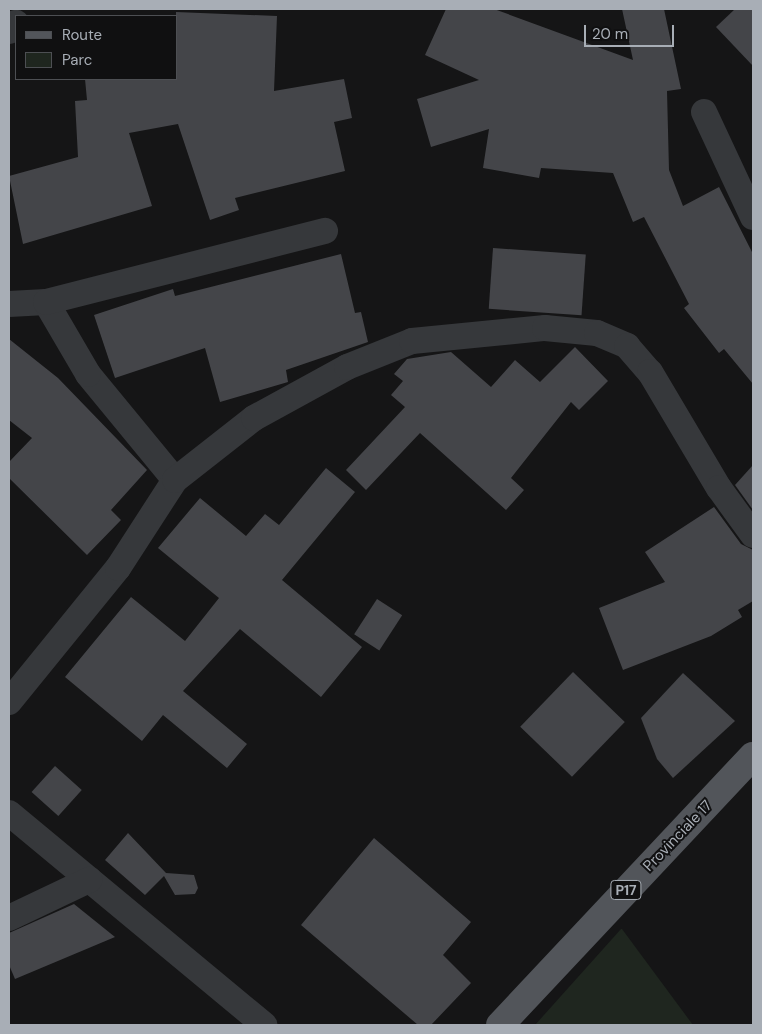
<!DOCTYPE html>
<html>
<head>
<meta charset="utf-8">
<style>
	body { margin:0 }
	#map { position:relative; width:762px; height:1034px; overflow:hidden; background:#151516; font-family:"DM Sans",sans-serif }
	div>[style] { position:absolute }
	.green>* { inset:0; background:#1f261f }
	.building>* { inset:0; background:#444549; transform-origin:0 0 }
	.minor>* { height:26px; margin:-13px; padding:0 13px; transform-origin:13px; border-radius:13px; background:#36383b }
	.primary>* { height:28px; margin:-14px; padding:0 14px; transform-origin:14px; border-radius:14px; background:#52555a }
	span { translate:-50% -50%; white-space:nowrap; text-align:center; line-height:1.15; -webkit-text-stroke:4px #101011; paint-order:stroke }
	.shield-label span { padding:1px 4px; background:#101011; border:1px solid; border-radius:4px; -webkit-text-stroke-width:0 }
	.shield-label { font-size:14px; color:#a8aeb6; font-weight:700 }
	.street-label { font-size:15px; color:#a8aeb6 }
	.frame { position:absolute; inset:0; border:10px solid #a8aeb6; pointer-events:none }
	.legend { position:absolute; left:15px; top:15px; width:162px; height:65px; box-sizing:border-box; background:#101011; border:1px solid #4d4f53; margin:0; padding:6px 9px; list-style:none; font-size:15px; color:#a8aeb6 }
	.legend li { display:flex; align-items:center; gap:10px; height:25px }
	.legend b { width:25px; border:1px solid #4d4f53 }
	.scale { position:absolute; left:584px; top:25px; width:90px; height:22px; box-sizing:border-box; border:2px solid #a8aeb6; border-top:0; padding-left:6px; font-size:15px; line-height:18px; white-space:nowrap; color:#a8aeb6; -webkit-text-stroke:4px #101011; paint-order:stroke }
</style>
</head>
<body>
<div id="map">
	<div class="green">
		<div style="clip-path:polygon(622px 929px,693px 1025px,535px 1025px,621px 929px)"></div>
	</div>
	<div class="building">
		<div style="clip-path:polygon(446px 9px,494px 9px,633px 60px,622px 9px,664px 9px,681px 89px,667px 91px,669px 170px,683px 206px,719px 187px,753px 254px,753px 384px,724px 349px,719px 353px,684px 308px,689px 304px,644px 217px,633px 222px,613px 173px,541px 168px,539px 178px,483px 168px,489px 129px,431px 147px,417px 99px,479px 80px,425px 55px)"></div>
		<div style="clip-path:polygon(735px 9px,753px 9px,753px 66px,716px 27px)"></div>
		<div style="clip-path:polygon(176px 12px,277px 16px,274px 91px,344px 79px,352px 118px,334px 122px,345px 171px,235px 198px,239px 210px,210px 220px,178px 124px,129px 133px,152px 206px,23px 244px,9px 176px,78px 157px,75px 101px,87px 100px,85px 79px,176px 79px)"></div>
		<div style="left:493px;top:248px;width:93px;height:61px;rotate:4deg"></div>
		<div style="clip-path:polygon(341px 254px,355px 313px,361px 312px,368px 342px,286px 370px,288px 382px,220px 402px,205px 348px,115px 378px,94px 315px,173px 289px,175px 296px)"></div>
		<div style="clip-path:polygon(9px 339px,58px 378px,147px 470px,111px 510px,121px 520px,87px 555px,9px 478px,9px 462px,32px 438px,9px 420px)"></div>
		<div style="clip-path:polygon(575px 347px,608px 381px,579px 410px,571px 402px,511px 478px,524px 490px,506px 510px,420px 433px,366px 490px,346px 470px,405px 407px,391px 395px,403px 381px,394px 374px,407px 359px,451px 352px,491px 387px,515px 360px,540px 382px)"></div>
		<div style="clip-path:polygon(753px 465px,753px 510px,735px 485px)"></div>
		<div style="clip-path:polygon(326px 468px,355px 492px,282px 580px,362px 647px,321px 697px,240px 629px,183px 691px,247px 744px,227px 768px,163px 715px,142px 741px,65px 677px,131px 597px,185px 641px,219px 598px,158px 548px,200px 498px,246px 536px,265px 514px,279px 525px)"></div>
		<div style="clip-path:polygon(714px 507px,741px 544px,753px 550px,753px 601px,738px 610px,742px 617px,711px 636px,623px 670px,599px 608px,665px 582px,645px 552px)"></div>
		<div style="left:377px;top:599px;width:30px;height:42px;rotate:33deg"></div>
		<div style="left:573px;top:672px;width:72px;height:76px;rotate:44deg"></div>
		<div style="clip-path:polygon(683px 673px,735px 721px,673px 778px,657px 759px,641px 718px)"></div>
		<div style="left:55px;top:766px;width:36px;height:35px;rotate:42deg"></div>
		<div style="clip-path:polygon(128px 833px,166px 873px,194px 875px,198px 888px,195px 894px,175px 895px,164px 876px,145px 895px,105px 860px)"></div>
		<div style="clip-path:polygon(374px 838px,471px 922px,443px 955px,471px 983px,431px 1025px,418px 1025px,301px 925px)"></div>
		<div style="clip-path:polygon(74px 904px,115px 937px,15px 979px,9px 965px,9px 933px)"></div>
	</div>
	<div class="minor">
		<div style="left:9px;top:31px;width:11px;rotate:-49deg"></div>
		<div style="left:704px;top:112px;width:116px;rotate:65deg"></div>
		<div style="left:9px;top:304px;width:37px;rotate:-3deg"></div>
		<div style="left:175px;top:480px;width:137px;rotate:-129.4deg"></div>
		<div style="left:88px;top:374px;width:83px;rotate:-120.3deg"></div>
		<div style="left:46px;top:302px;width:288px;rotate:-14.3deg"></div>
		<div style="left:9px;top:702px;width:173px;rotate:-50.9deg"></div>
		<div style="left:118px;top:568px;width:105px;rotate:-57.1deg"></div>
		<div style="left:175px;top:480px;width:100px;rotate:-38.1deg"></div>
		<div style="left:254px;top:418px;width:106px;rotate:-28.7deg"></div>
		<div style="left:347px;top:367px;width:70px;rotate:-21.8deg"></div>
		<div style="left:412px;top:341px;width:134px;rotate:-5.6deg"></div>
		<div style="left:545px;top:328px;width:52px;rotate:5.5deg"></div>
		<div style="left:597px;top:333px;width:33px;rotate:23deg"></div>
		<div style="left:627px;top:346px;width:35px;rotate:49deg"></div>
		<div style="left:650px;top:372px;width:135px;rotate:59.3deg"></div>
		<div style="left:719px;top:488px;width:58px;rotate:54.1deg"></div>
		<div style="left:9px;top:813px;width:332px;rotate:39.7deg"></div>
		<div style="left:9px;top:918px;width:89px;rotate:-25.4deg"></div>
	</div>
	<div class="primary">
		<div style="left:500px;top:1025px;width:369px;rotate:-46.8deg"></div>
	</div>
	<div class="shield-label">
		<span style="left:626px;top:890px">P17</span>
	</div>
	<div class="street-label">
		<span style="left:678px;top:836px;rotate:-46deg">Provinciale 17</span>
	</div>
	<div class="frame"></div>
	<ul class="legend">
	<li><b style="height:6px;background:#52555a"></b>Route</li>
	<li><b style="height:14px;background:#1f261f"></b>Parc</li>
	</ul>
	<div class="scale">20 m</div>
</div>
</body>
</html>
